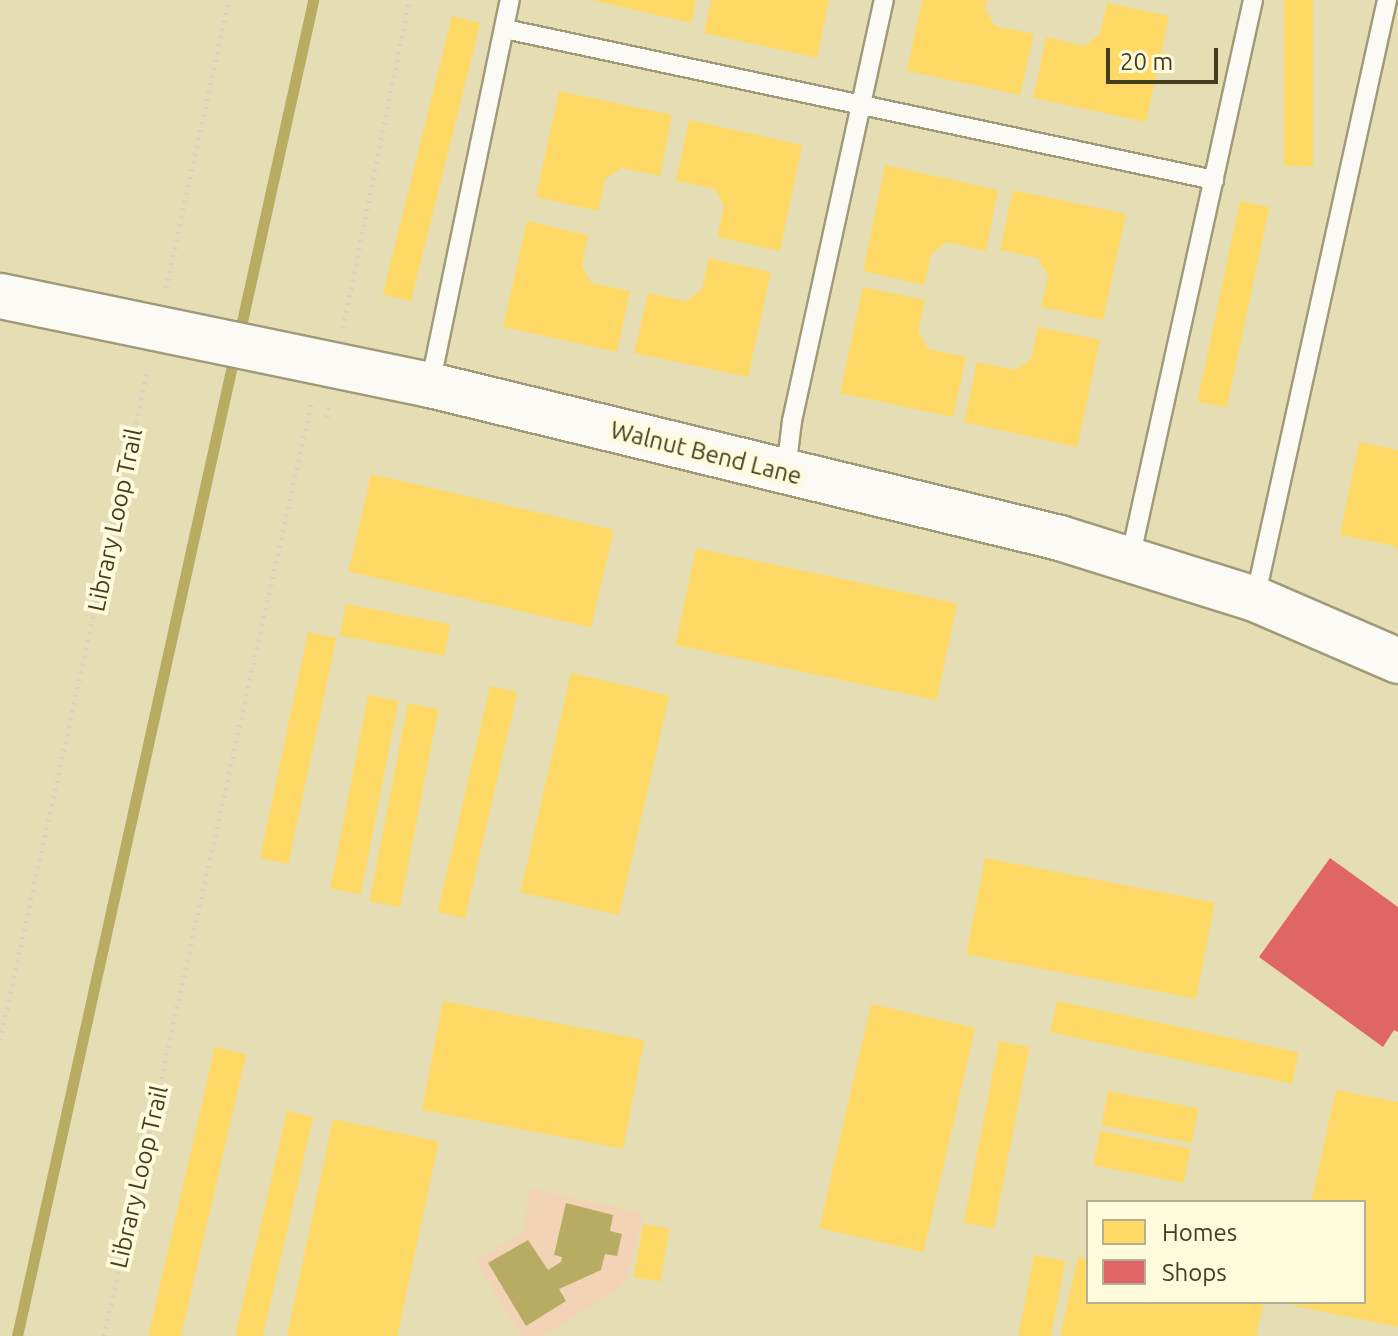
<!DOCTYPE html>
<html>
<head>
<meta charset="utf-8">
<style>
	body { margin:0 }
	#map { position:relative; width:1398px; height:1336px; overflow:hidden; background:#e5deb4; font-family:Ubuntu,sans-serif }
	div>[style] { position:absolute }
	.green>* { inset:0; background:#f2d3b6 }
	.water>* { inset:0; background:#b8ac62 }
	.homes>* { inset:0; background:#ffd966; transform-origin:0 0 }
	.shops>* { inset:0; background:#e06666 }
	.stream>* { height:11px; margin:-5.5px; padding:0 5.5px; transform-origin:5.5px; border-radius:5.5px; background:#b8ac62 }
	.path>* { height:5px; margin-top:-2.5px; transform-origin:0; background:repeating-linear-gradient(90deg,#d6d3c6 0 2px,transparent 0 8px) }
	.roads { filter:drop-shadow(2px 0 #a09a79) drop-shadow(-2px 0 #a09a79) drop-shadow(0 2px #a09a79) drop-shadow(0 -2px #a09a79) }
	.lane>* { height:18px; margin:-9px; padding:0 9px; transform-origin:9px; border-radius:9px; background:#fbfaf4 }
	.secondary>* { height:44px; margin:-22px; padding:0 22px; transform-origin:22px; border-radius:22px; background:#fbfaf4 }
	span { translate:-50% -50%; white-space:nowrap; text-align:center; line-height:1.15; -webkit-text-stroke:8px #fefadc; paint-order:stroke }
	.street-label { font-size:24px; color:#433e1e }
	.legend { position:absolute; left:1086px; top:1200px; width:280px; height:104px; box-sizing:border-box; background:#fefadc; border:2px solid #b3af90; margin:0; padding:10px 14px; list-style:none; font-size:24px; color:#433e1e }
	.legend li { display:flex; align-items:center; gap:16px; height:40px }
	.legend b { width:40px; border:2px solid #b3af90 }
	.scale { position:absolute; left:1106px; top:48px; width:112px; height:36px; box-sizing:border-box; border:4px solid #433e1e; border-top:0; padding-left:10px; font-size:24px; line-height:28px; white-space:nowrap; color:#433e1e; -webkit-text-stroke:6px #fefadc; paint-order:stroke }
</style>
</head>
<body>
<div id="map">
	<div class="green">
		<div style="clip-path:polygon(531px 1188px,643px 1213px,629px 1274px,621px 1286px,545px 1336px,522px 1336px,475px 1261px,522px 1233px)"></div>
	</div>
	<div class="water">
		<div style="clip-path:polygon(566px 1203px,613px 1215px,610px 1231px,622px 1234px,617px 1256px,605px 1254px,601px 1270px,559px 1289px,566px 1301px,526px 1326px,488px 1263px,528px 1240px,548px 1270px,561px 1262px,562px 1257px,554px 1255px)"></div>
	</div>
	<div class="homes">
		<div style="clip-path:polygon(592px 0,696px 0,691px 23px)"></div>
		<div style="clip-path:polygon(711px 0,829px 0,817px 58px,704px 33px)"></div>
		<div style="clip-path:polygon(922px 0,987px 0,985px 9px,995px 26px,1034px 34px,1020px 95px,907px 71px)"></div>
		<div style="left:1284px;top:0;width:29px;height:166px"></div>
		<div style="clip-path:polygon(1107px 3px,1169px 16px,1146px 122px,1033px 98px,1046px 37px,1084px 46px,1100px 34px)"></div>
		<div style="left:452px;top:16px;width:29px;height:287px;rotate:14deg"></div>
		<div style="clip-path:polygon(559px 91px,672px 115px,660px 176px,621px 168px,605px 179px,598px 211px,536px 197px)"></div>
		<div style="clip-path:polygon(689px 120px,802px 145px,780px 251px,717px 237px,724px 206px,715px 189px,676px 181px)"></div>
		<div style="clip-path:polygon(885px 165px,998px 190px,986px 251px,947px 242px,931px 254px,924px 285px,863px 271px)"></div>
		<div style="clip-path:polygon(1013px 190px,1126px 214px,1103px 320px,1041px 307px,1048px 276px,1038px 258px,1000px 250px)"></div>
		<div style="left:1240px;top:201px;width:30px;height:205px;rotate:12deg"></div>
		<div style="clip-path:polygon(527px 221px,588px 235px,582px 266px,591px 283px,630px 291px,617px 352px,503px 327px)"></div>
		<div style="clip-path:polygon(709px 258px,771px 272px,748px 377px,634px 353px,648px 293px,686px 301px,702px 289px)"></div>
		<div style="clip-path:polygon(863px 287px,925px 300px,918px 331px,928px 349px,966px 357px,953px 417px,840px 393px)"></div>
		<div style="clip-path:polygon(1038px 327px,1100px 340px,1077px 447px,964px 422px,977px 362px,1015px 370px,1031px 359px)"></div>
		<div style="clip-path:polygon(1359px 442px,1398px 450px,1398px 554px,1395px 546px,1340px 535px)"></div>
		<div style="left:371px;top:474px;width:249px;height:100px;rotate:13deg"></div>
		<div style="left:696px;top:548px;width:267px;height:99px;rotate:12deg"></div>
		<div style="left:346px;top:604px;width:106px;height:32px;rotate:11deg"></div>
		<div style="left:308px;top:632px;width:29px;height:231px;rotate:12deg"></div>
		<div style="left:571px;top:673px;width:101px;height:225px;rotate:13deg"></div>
		<div style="left:490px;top:686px;width:28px;height:232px;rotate:13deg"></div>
		<div style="left:368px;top:695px;width:31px;height:197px;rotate:11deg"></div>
		<div style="left:408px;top:703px;width:31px;height:202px;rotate:11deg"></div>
		<div style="left:985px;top:858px;width:234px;height:98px;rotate:11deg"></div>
		<div style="left:443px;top:1001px;width:205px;height:111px;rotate:11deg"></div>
		<div style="left:1057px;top:1001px;width:247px;height:32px;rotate:12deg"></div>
		<div style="left:871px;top:1004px;width:107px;height:230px;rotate:13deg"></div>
		<div style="left:999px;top:1041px;width:31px;height:185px;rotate:11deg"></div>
		<div style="left:215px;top:1047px;width:32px;height:296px;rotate:13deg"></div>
		<div style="clip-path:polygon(1336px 1090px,1398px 1102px,1398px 1327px,1290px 1305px,1364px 1302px,1364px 1202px,1311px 1202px)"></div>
		<div style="left:1108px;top:1091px;width:92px;height:35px;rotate:11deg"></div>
		<div style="left:287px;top:1111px;width:27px;height:230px;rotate:13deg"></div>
		<div style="left:333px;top:1119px;width:108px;height:222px;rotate:12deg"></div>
		<div style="left:1100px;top:1131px;width:92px;height:35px;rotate:11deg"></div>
		<div style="left:643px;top:1224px;width:27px;height:54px;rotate:10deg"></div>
		<div style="left:1034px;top:1255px;width:32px;height:83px;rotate:11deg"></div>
		<div style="clip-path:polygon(1078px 1257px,1088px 1260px,1088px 1302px,1264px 1302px,1256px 1336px,1060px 1336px)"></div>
	</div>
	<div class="shops">
		<div style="clip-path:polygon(1330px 858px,1398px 907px,1398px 1032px,1394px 1030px,1383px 1047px,1259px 957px)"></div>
	</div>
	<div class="stream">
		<div style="left:239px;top:335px;width:343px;rotate:-77.5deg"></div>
		<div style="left:17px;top:1336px;width:1008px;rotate:-77.51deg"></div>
	</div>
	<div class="path">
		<div style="left:166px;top:288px;width:295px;rotate:-77.7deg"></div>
		<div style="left:343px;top:328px;width:335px;rotate:-78.6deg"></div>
		<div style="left:327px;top:417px;width:12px;rotate:-85deg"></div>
		<div style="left:0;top:1040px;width:688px;rotate:-77.58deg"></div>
		<div style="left:104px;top:1336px;width:959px;rotate:-77.47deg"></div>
	</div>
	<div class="roads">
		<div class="lane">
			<div style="left:505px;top:29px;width:725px;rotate:12.02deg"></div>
			<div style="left:430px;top:385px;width:393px;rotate:-78.3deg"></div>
			<div style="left:786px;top:471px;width:50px;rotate:-83.2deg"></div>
			<div style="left:792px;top:421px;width:431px;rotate:-77.7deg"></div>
			<div style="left:1130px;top:559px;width:572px;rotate:-77.59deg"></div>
			<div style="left:1255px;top:599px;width:613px;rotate:-77.57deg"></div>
		</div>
		<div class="secondary">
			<div style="left:0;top:296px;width:439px;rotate:11.7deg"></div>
			<div style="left:430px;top:385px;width:648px;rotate:13.65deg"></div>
			<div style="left:1060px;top:538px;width:204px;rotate:17.4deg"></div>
			<div style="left:1255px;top:599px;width:156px;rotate:23.4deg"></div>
		</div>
	</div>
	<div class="street-label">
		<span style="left:706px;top:453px;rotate:14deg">Walnut Bend Lane</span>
		<span style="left:115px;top:520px;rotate:-78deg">Library Loop Trail</span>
		<span style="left:139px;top:1177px;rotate:-77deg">Library Loop Trail</span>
	</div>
	<ul class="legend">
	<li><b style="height:22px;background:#ffd966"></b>Homes</li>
	<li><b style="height:22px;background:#e06666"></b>Shops</li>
	</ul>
	<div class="scale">20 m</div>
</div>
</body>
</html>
